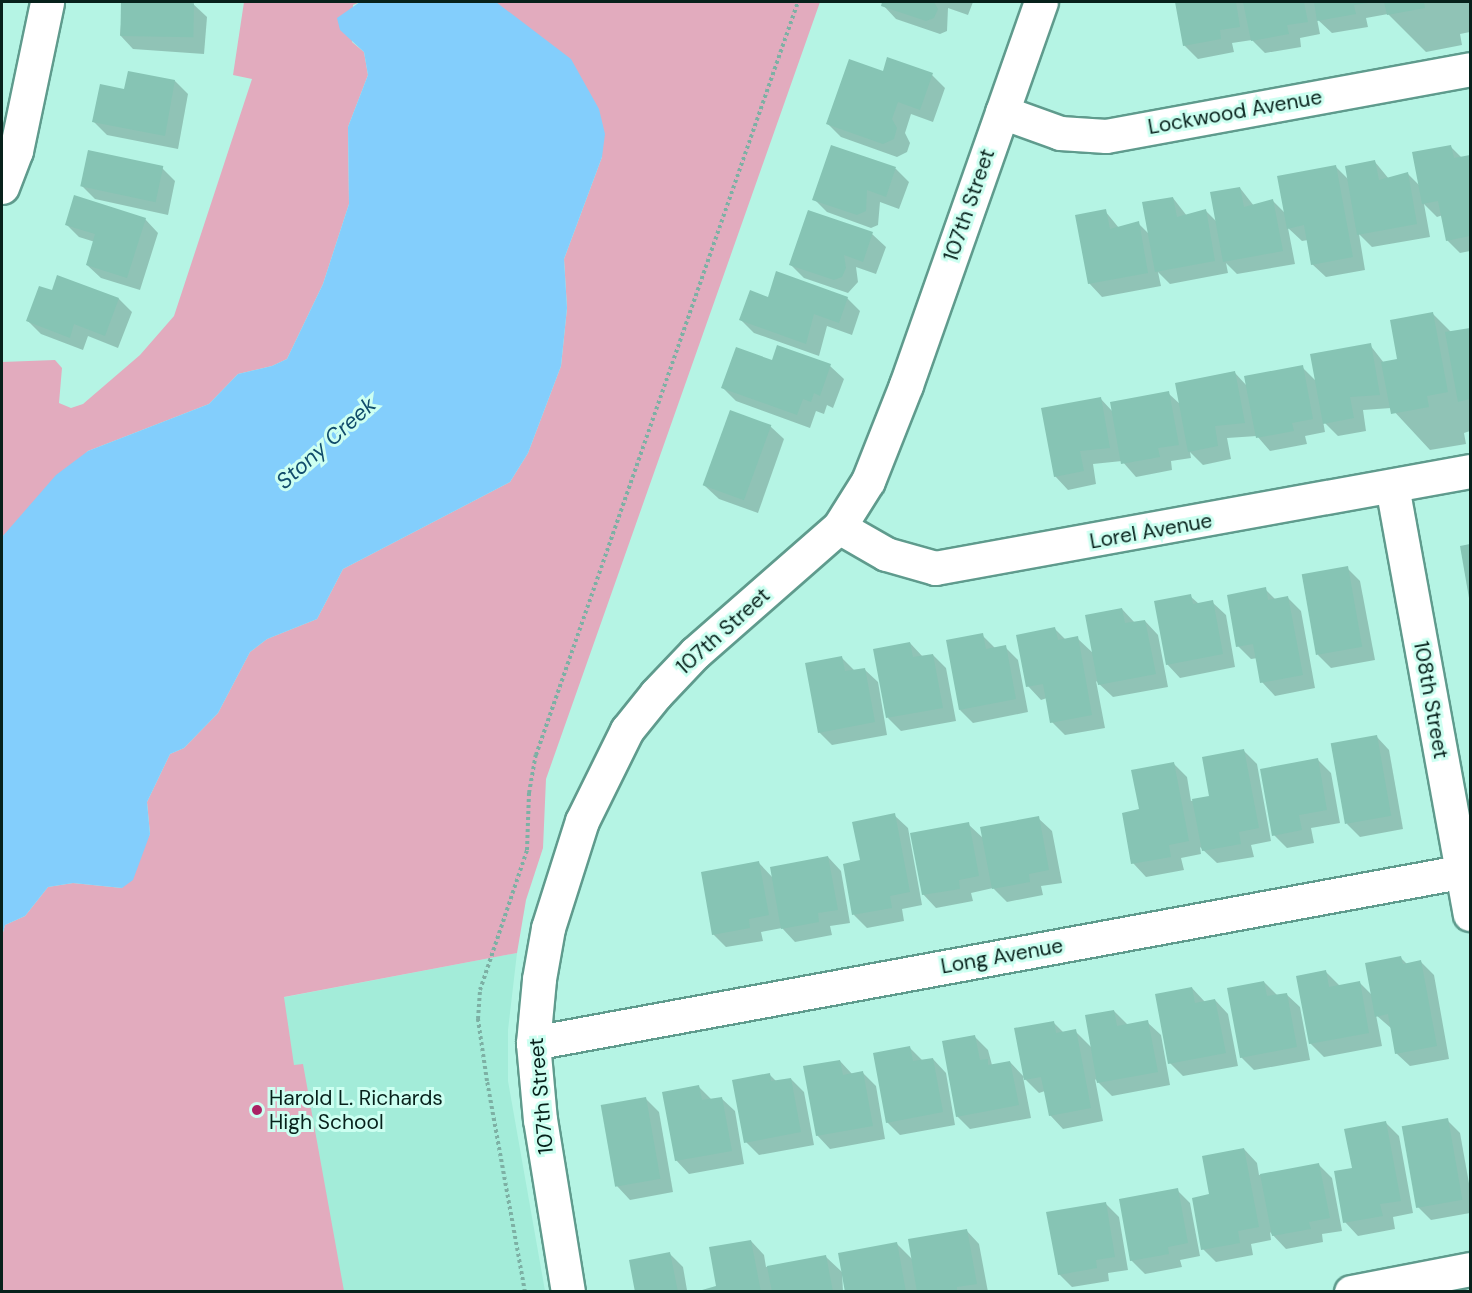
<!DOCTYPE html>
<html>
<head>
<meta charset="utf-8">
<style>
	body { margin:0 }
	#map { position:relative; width:1472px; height:1293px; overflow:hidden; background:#b5f4e4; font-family:"DM Sans",sans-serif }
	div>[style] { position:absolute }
	.built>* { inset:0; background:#a3ecd9 }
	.green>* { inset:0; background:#e2abbe }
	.water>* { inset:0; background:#83cefc }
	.shadow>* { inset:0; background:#0003 }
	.building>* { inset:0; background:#86c4b4; transform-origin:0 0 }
	.path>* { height:4px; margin-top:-2px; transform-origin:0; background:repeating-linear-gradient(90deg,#7db0a4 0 3px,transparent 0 6px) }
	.roads { filter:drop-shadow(2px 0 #5f9b8d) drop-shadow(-2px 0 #5f9b8d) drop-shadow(0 2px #5f9b8d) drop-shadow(0 -2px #5f9b8d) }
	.street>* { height:33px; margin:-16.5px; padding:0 16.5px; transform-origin:16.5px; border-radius:16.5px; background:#fff }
	.dots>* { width:16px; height:16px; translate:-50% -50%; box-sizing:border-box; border:3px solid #cdfff1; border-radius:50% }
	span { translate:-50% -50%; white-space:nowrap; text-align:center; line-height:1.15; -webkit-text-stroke:6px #cdfff1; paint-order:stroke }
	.street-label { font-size:21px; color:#07211b }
	.poi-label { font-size:21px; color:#07211b }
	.left { translate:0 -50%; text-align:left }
	.water-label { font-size:22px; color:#114c6b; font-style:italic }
	.frame { position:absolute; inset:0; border:3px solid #07211b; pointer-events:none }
</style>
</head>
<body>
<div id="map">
	<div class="built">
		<div style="clip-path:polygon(517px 953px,508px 1030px,508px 1081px,545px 1291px,2px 1292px,2px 1051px)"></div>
	</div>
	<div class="green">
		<div style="clip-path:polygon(244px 2px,360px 2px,353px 5px,352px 42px,364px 52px,368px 75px,348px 127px,349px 204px,323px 284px,287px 359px,272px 366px,238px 374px,209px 404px,88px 451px,2px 537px,2px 362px,55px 360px,62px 368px,59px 403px,71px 408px,83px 404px,140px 355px,174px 316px,252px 79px,233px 75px)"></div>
		<div style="clip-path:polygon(496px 2px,820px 2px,546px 779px,543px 848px,526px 900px,517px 953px,284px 997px,294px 1065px,303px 1064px,344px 1291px,2px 1292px,2px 936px,5px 925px,25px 916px,48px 887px,73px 883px,122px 888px,150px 834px,147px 802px,170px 754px,184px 748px,218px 713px,250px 652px,267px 639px,317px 619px,343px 569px,510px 482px,528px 453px,561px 366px,567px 308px,564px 259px,602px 157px)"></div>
	</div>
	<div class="water">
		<div style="clip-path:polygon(360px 2px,496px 2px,571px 59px,599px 109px,605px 134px,602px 157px,564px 259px,567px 308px,561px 366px,528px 453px,510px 482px,343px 569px,317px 619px,267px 639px,250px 652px,218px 713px,184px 748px,170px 754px,147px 802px,150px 834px,133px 880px,122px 888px,73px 883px,48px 887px,25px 916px,5px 925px,2px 936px,2px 537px,56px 475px,88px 451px,209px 404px,238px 374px,272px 366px,287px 359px,323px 284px,349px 204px,348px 127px,368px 75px,364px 52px,340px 30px,337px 18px)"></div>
	</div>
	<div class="shadow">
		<div style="clip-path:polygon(123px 2px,191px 2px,207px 17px,204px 54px,133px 49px,120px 35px)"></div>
		<div style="clip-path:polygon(884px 2px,973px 2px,968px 15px,948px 8px,947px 31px,940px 34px,896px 19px,883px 5px)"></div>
		<div style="clip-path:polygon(1176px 2px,1470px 2px,1470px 32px,1460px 34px,1462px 45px,1426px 52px,1388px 14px,1366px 18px,1368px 27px,1332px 33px,1317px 19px,1320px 34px,1300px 38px,1301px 47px,1265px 53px,1252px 40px,1232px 43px,1234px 52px,1198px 59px,1184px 45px)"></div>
		<div style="clip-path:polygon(883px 73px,932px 75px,945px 88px,933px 122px,911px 114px,905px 133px,910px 143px,907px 152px,897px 157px,841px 137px,828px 124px)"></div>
		<div style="clip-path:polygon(175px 81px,188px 94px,178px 149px,107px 135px,94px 122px,126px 91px)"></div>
		<div style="clip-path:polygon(832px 146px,896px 169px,909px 182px,899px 209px,880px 202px,878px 225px,871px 228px,827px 212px,814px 199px)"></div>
		<div style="clip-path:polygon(1451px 147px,1462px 158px,1470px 157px,1470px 251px,1460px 253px,1447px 240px,1443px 215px,1437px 217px,1424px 204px,1430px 237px,1372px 247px,1359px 234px,1365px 270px,1326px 277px,1312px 264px,1308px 240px,1302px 241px,1288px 228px,1295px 264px,1237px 274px,1226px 263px,1228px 273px,1170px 284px,1158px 272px,1161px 286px,1102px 297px,1089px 283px,1105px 211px,1119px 228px,1138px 223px,1150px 235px,1173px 198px,1187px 216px,1206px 211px,1217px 222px,1240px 188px,1254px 206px,1273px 201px,1286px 214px,1336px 167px,1349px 180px,1375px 162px,1389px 179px,1408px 174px,1420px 186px)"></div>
		<div style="clip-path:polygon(162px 168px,175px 181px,168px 215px,95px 199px,82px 186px)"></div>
		<div style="clip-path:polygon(145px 219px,158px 233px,140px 290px,101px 278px,87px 265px,95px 242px,79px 237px,66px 224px)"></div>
		<div style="clip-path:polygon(872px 234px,886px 247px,876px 274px,856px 267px,858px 282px,848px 293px,804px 278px,790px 264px)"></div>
		<div style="clip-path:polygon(52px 292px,119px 299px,132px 312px,118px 348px,88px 336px,83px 350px,41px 334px,28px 321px)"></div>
		<div style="clip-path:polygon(769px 298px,847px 298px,860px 311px,852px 335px,827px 326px,819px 356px,754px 333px,741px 320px)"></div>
		<div style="clip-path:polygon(1432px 313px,1452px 333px,1470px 329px,1470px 431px,1464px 433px,1466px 444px,1430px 450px,1391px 408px,1363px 410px,1366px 431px,1338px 436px,1323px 421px,1325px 432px,1305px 436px,1307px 444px,1270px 451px,1257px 436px,1227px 438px,1231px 459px,1203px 465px,1190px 452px,1191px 458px,1171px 461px,1172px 470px,1136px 477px,1122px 461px,1093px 464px,1096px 484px,1068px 490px,1055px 476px,1100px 398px,1113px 412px,1168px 393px,1181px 405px,1235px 373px,1247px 386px,1302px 367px,1317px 382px,1370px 345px,1384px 363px,1398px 360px)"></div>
		<div style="clip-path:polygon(830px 366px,844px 379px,833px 408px,827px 405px,824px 414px,816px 411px,810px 428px,736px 401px,723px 388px)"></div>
		<div style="clip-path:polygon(770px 426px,784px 439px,758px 513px,719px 499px,705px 486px)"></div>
		<div style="clip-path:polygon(1470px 546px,1470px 596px,1462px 547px)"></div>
		<div style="clip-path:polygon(1347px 568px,1360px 581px,1375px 660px,1331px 668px,1318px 655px)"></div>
		<div style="clip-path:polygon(1265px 589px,1276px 600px,1288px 598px,1301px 611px,1315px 688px,1275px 696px,1262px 682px,1258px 658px,1251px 659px,1238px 646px)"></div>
		<div style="clip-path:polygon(1190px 596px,1199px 604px,1212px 602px,1226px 615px,1235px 667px,1180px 678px,1167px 664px)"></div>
		<div style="clip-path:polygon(1122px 609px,1135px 623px,1145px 621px,1158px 635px,1168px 687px,1113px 697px,1096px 681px,1105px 728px,1065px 735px,1052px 722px,1047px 698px,1041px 700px,1028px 686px,1055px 629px,1066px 640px,1077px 638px,1094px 654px)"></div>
		<div style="clip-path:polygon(982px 635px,996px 649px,1005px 647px,1018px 660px,1028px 712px,973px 723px,960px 710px)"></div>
		<div style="clip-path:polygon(910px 643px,923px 657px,933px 655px,946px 668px,956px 721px,901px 731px,888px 718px)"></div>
		<div style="clip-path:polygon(841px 657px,855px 671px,864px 669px,878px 682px,887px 735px,832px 745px,819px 732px)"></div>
		<div style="clip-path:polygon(1376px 736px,1389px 750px,1403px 829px,1360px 837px,1347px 824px)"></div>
		<div style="clip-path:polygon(1244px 751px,1257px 764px,1271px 841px,1251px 845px,1254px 857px,1217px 863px,1200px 847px,1201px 854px,1181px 858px,1184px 870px,1146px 877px,1133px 863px,1141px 810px,1174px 764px,1187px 777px,1191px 801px,1211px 797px)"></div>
		<div style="clip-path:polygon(1317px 759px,1331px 773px,1340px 823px,1311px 828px,1314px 843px,1287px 848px,1274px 835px)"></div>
		<div style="clip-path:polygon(894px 815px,908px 828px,922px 905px,902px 909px,904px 921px,867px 928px,854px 915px,861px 862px)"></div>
		<div style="clip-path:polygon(1038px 818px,1052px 831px,1062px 883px,1041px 886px,1043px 895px,1007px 902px,993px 888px,971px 893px,973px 901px,936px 908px,922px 893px,968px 824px,984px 839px)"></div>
		<div style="clip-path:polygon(828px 857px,841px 871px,850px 923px,830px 926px,832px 935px,795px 942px,782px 928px,761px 932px,763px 941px,726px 947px,713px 934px,759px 863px,773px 878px)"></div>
		<div style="clip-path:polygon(1401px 958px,1407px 964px,1421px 962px,1434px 975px,1449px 1059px,1410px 1066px,1396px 1053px,1392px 1029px,1376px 1015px,1382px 1046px,1324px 1057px,1310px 1043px,1326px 972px,1340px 986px,1359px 982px,1373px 996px)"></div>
		<div style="clip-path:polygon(1264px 982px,1278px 996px,1286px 994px,1300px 1007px,1310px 1060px,1254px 1070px,1241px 1057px)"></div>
		<div style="clip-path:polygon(1192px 988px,1205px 1002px,1215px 1000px,1228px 1014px,1238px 1066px,1183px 1076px,1170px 1063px)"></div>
		<div style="clip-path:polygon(1114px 1011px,1128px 1025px,1147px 1022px,1161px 1035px,1170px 1085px,1112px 1096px,1095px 1079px,1103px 1121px,1063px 1129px,1050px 1115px,1045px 1091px,1039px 1093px,1023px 1077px,1031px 1118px,970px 1129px,957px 1116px,975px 1037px,988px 1050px,992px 1065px,1010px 1062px,1025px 1078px,1053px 1022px,1064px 1033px,1075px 1031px,1092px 1048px)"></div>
		<div style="clip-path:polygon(910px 1048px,923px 1061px,933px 1059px,946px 1073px,955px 1125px,900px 1135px,887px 1122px)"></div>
		<div style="clip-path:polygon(840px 1061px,853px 1075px,863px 1073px,876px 1086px,885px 1139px,830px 1149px,817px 1135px)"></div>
		<div style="clip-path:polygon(770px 1075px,777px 1082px,791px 1079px,804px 1092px,814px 1145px,759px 1155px,746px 1142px)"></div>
		<div style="clip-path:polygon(698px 1086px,712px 1100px,721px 1098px,735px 1111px,744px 1164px,689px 1174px,676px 1160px)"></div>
		<div style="clip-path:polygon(646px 1099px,659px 1112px,673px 1192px,630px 1200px,617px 1186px)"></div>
		<div style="clip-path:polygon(1447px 1120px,1460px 1133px,1470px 1189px,1470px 1213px,1431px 1220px,1418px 1207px)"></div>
		<div style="clip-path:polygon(1386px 1123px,1399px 1136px,1413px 1213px,1393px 1217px,1395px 1229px,1358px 1236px,1345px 1222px,1353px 1169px)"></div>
		<div style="clip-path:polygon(1244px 1149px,1257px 1163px,1259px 1175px,1319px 1165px,1332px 1178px,1342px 1231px,1322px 1234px,1323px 1242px,1286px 1249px,1270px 1232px,1271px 1240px,1251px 1244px,1253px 1255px,1216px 1262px,1203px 1249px,1211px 1196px)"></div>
		<div style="clip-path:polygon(1177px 1190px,1190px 1203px,1200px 1256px,1180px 1260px,1182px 1267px,1145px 1274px,1131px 1260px)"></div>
		<div style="clip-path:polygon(1105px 1203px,1119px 1217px,1128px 1270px,1108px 1273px,1109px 1281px,1072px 1287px,1059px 1274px)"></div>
		<div style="clip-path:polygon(966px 1230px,979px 1244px,988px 1292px,846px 1292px,897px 1244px,913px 1260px)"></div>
		<div style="clip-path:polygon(751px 1241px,764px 1255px,766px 1267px,826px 1257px,842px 1272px,843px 1292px,700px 1292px,718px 1287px)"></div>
		<div style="clip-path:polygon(670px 1254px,683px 1267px,687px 1290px,693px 1292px,636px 1292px)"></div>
	</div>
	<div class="building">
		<div style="left:121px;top:2px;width:73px;height:34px;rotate:1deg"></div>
		<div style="clip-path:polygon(882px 2px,934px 2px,938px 9px,934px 18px,926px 21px,881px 6px)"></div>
		<div style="clip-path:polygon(1175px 2px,1236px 2px,1240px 27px,1220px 30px,1221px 39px,1183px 46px)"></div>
		<div style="clip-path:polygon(1243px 2px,1304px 2px,1308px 22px,1287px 25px,1289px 34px,1251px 41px)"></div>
		<div style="clip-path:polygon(1314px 2px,1368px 2px,1368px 3px,1354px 5px,1356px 14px,1317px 21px)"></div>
		<div style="clip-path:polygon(1384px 2px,1424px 2px,1425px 8px,1387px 15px)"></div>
		<div style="clip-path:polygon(887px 57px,933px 73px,920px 110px,898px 102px,892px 119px,897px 128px,894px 139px,883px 144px,826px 124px,849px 59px,883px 71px)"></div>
		<div style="clip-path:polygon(128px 71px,175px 80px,165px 136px,92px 122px,100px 84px,124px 89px)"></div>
		<div style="clip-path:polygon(831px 145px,896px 167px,886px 197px,867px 190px,866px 211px,857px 215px,812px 200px)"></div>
		<div style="clip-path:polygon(1451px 145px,1454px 158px,1470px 155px,1470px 236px,1446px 241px,1438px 201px,1422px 204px,1412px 152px)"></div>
		<div style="left:88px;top:150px;width:77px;height:37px;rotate:12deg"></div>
		<div style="clip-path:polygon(1375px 160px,1379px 180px,1408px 172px,1417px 224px,1357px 235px,1345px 166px)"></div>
		<div style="clip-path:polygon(1336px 165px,1353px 257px,1311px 265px,1304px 225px,1287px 229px,1277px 176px)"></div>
		<div style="clip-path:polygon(1240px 187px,1244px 207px,1273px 199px,1283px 251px,1223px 262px,1210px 192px)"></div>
		<div style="clip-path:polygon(74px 195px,146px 218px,127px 278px,86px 265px,95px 234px,65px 225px)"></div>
		<div style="clip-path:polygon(1173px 197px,1177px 217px,1206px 209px,1215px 261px,1155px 272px,1142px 202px)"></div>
		<div style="clip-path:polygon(1106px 209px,1110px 229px,1139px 221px,1148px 273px,1088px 284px,1075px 215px)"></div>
		<div style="clip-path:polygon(808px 210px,873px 232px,863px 262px,844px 255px,846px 268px,842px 277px,834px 280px,789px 265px)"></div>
		<div style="clip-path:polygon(776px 271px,848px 297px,839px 323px,814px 314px,806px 344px,739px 320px,750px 290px,768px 297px)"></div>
		<div style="clip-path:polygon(57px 275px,119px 298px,105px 336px,74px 324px,70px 338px,26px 321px,39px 286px,52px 290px)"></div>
		<div style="clip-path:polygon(1433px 312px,1448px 392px,1427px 396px,1429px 407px,1391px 414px,1381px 362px,1397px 359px,1390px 320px)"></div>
		<div style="clip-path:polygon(1470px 328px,1470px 399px,1458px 402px,1445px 332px)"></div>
		<div style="clip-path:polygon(1371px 343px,1380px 395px,1350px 397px,1354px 418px,1323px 424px,1310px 354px)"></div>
		<div style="clip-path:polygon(777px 345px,831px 364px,820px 396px,814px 393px,811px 402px,803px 399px,797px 415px,721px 388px,736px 347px,772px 360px)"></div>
		<div style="clip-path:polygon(1303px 365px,1313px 419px,1292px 423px,1294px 431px,1256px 438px,1244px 376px)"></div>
		<div style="clip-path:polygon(1235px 371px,1245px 423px,1215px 426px,1218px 446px,1188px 452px,1175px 383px)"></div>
		<div style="clip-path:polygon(1169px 391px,1179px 445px,1158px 448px,1160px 457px,1121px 464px,1110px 402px)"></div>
		<div style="clip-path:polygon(1101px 397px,1110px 448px,1080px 451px,1084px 471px,1054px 477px,1041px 408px)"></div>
		<div style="left:730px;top:410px;width:44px;height:80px;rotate:20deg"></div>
		<div style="clip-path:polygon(1470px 544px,1470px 598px,1469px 598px,1460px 546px)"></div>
		<div style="left:1348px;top:566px;width:82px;height:47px;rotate:80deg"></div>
		<div style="clip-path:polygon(1266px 587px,1268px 600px,1288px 596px,1303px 675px,1260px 683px,1253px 644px,1236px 647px,1227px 595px)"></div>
		<div style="clip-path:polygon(1191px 594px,1193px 604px,1213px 600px,1223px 654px,1166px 665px,1154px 601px)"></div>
		<div style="clip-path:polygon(1122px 608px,1125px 623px,1145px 620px,1156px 674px,1098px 685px,1085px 615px)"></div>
		<div style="clip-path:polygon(1055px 627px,1058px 640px,1078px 636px,1092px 715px,1050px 723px,1043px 684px,1026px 687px,1016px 635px)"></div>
		<div style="clip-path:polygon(983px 633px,986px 649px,1006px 645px,1016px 699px,959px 710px,946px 640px)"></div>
		<div style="clip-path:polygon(910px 642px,913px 657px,933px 654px,943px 708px,886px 718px,873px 649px)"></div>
		<div style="clip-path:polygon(842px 656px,845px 671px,865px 668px,875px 722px,818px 733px,805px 663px)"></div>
		<div style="left:1377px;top:735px;width:82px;height:47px;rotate:80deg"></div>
		<div style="clip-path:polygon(1244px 749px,1259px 828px,1239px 832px,1241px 844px,1202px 851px,1192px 799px,1209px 796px,1202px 757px)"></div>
		<div style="clip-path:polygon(1318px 758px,1327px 810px,1299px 815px,1302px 830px,1272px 836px,1260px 769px)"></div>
		<div style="clip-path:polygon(1174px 762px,1189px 841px,1169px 845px,1171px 857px,1131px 864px,1122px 813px,1139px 809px,1131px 770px)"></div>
		<div style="clip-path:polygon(895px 813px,910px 892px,890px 896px,892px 908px,852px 915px,843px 864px,860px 860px,852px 822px)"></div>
		<div style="clip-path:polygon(1039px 816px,1049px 870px,1029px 874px,1030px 882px,992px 889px,980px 827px)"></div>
		<div style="clip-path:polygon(969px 822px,979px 876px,959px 880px,960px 889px,922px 895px,910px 833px)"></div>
		<div style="clip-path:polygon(828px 856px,838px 910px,818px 913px,819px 922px,781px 929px,770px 867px)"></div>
		<div style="clip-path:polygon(759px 861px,769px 915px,749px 919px,750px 928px,712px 935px,701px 872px)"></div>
		<div style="clip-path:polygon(1401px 956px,1403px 964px,1421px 960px,1437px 1046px,1395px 1054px,1388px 1014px,1375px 1017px,1365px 963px)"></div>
		<div style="clip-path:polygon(1326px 970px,1329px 987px,1360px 981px,1369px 1033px,1309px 1044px,1296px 976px)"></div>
		<div style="clip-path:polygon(1264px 981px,1267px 996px,1287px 993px,1297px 1047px,1240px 1058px,1227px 988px)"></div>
		<div style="clip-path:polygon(1192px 987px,1195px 1003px,1215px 999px,1226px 1053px,1168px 1064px,1155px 994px)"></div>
		<div style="clip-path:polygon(1114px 1010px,1117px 1026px,1148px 1020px,1158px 1072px,1097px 1083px,1085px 1015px)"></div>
		<div style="clip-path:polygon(1054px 1021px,1056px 1033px,1076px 1029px,1091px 1108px,1049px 1116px,1041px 1077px,1024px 1080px,1014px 1028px)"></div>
		<div style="clip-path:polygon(975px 1035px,980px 1060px,988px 1059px,988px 1065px,1010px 1061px,1019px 1105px,956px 1117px,942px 1041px)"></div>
		<div style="clip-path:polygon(910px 1046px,913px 1061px,933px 1058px,943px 1112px,886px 1123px,873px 1053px)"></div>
		<div style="clip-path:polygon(840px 1060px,843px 1075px,863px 1071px,873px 1126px,816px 1136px,803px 1066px)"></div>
		<div style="clip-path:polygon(770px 1073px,771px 1081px,791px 1078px,801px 1132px,744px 1143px,732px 1080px)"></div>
		<div style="clip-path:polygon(699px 1085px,702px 1100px,722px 1097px,732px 1151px,675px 1161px,662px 1092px)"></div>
		<div style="left:646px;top:1097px;width:83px;height:46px;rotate:80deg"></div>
		<div style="left:1448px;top:1118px;width:83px;height:47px;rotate:80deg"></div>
		<div style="clip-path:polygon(1386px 1121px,1401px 1201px,1380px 1204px,1383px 1216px,1343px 1223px,1334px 1171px,1352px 1168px,1344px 1129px)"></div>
		<div style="clip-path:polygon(1244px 1148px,1259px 1227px,1238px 1231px,1240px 1243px,1201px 1250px,1192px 1198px,1209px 1194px,1202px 1156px)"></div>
		<div style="clip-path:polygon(1319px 1163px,1330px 1218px,1309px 1222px,1311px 1229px,1272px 1236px,1260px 1174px)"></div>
		<div style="clip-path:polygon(1178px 1188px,1188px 1243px,1168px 1247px,1169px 1254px,1130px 1261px,1119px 1199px)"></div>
		<div style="clip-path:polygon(1106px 1202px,1115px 1257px,1096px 1260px,1097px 1268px,1058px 1275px,1046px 1212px)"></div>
		<div style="clip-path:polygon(967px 1229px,977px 1284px,957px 1287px,957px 1292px,917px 1292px,908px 1239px)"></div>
		<div style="clip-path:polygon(751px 1240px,761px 1292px,695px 1292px,716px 1286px,709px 1247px)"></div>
		<div style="clip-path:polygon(897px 1242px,906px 1292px,845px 1292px,838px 1253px)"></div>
		<div style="clip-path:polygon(670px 1252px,678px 1292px,635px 1292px,629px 1260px)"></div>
		<div style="clip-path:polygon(826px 1255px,833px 1292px,772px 1292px,767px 1266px)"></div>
	</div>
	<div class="path">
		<div style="left:525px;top:1292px;width:214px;rotate:-100.2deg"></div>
		<div style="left:487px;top:1081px;width:63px;rotate:-98.3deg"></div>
		<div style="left:478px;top:1019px;width:29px;rotate:-86deg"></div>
		<div style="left:480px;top:990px;width:148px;rotate:-71.4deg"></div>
		<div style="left:527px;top:850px;width:57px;rotate:-88deg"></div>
		<div style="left:529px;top:793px;width:39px;rotate:-80deg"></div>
		<div style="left:536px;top:755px;width:797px;rotate:-70.82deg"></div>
	</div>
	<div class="roads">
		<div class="street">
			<div style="left:1002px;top:112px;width:62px;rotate:19.9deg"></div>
			<div style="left:1060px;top:133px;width:46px;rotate:3.7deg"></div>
			<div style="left:1106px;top:136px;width:370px;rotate:-10.4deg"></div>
			<div style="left:2px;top:187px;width:39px;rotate:-69deg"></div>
			<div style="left:16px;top:151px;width:152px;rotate:-78.2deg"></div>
			<div style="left:1392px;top:486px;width:435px;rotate:79.7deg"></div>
			<div style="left:839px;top:527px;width:54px;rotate:29.9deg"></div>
			<div style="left:886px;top:554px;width:51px;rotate:15.9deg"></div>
			<div style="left:935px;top:568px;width:544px;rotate:-10.28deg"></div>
			<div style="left:533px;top:1043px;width:953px;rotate:-10.46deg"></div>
			<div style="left:568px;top:1292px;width:174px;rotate:-99.2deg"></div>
			<div style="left:540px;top:1120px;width:77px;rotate:-95.2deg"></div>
			<div style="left:533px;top:1043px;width:64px;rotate:-84.6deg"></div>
			<div style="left:539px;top:979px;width:52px;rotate:-80deg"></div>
			<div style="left:548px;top:928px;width:112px;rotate:-72.4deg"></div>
			<div style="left:582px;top:821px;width:102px;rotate:-63.7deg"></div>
			<div style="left:627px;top:730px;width:46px;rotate:-51.1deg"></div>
			<div style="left:656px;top:694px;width:57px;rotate:-46.4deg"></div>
			<div style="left:695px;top:653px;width:191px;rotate:-41.2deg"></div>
			<div style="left:839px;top:527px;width:54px;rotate:-57.8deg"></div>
			<div style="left:868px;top:481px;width:103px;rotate:-68.4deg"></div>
			<div style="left:906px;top:385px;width:406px;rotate:-70.6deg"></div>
			<div style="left:1351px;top:1292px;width:121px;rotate:-10.9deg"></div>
		</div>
	</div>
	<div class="dots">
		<div style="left:257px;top:1110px;background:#aa2164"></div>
	</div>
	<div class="street-label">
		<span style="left:1235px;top:112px;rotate:-10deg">Lockwood Avenue</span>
		<span style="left:969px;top:205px;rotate:-71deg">107th Street</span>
		<span style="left:1151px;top:531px;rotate:-10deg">Lorel Avenue</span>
		<span style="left:723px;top:631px;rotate:-42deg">107th Street</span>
		<span style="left:1431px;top:700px;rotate:80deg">108th Street</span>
		<span style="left:1002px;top:956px;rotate:-10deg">Long Avenue</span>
		<span style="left:541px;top:1096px;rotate:-95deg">107th Street</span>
	</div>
	<div class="poi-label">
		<span class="left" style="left:269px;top:1110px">Harold L. Richards<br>High School</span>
	</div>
	<div class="water-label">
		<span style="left:326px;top:443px;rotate:-42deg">Stony Creek</span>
	</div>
	<div class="frame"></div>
</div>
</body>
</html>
